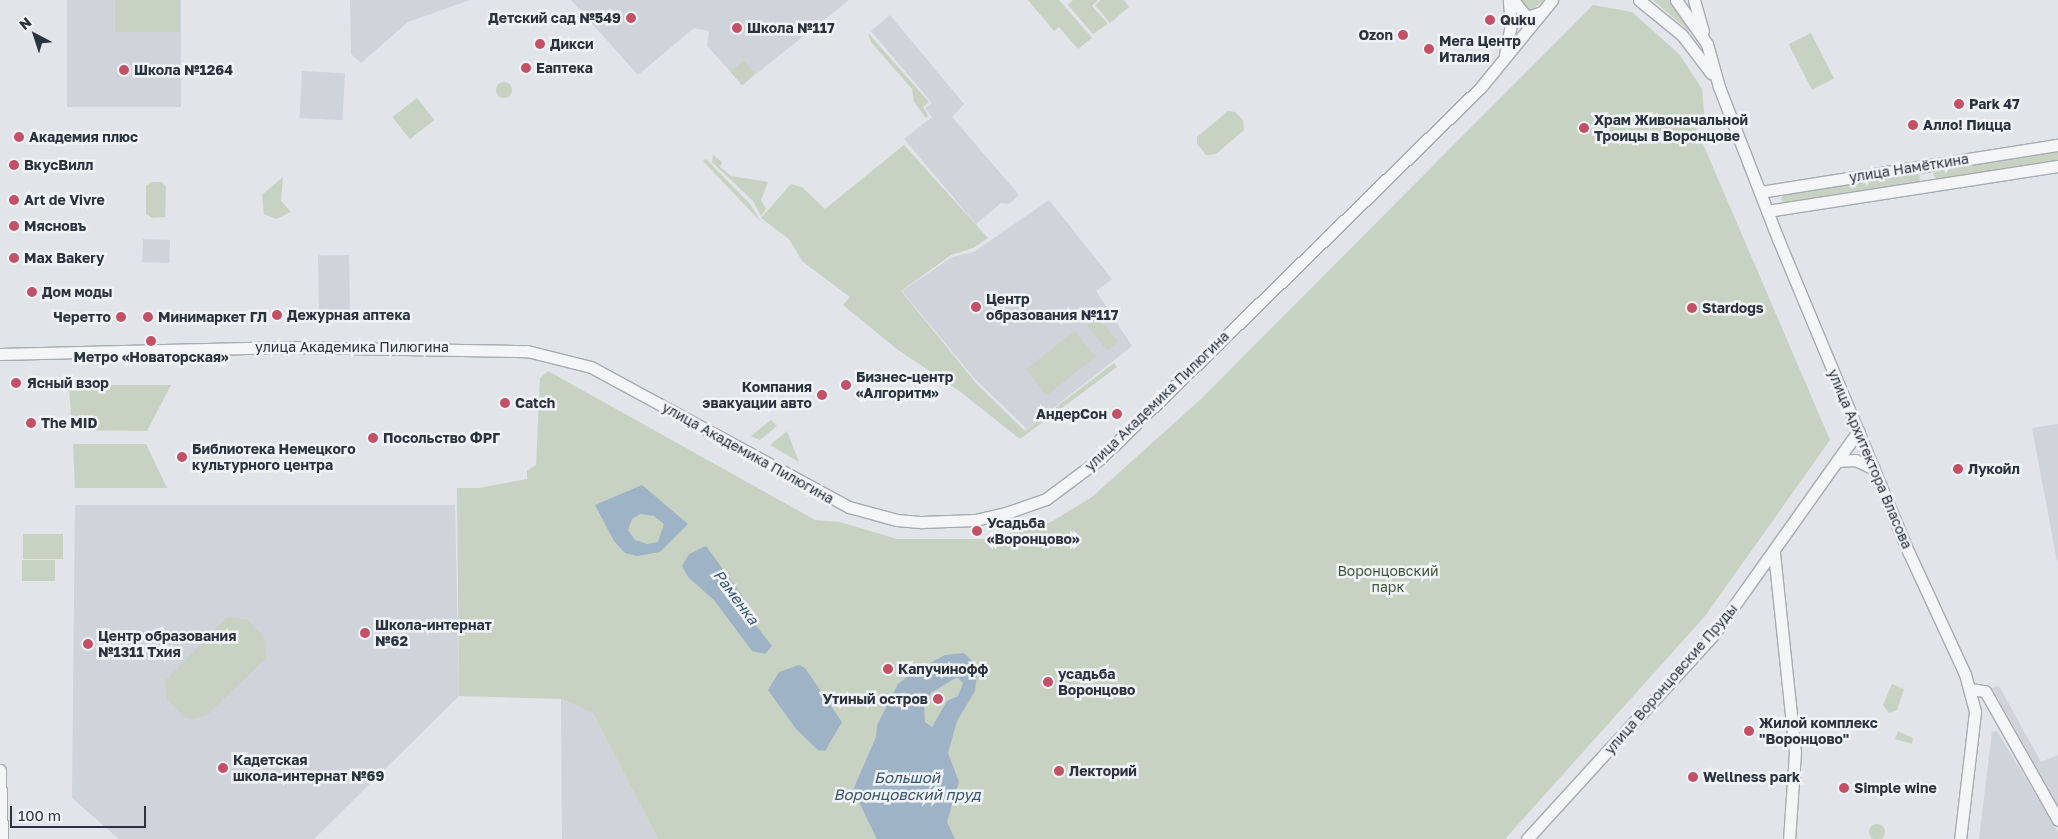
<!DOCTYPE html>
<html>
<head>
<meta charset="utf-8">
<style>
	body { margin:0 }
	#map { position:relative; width:2058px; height:839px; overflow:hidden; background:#e1e4e8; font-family:"Golos Text",sans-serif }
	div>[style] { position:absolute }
	.built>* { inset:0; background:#cfd3da; transform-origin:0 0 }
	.green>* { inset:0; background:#c7d2c3; transform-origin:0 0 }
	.round { border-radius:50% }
	.water>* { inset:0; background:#9fb3c6 }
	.roads { filter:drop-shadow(1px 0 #a7abb2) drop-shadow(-1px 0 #a7abb2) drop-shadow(0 1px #a7abb2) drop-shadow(0 -1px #a7abb2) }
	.minor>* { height:11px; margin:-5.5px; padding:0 5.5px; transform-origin:5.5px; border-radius:5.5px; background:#f3f5f7 }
	.dots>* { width:14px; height:14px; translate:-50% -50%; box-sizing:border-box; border:2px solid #f0f3f6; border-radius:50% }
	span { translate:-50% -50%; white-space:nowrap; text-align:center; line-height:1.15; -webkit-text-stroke:5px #f0f3f6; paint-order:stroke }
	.poi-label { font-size:14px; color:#2b333f; font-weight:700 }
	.right { translate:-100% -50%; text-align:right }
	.left { translate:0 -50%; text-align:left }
	.street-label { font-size:14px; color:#2b333f }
	.park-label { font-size:14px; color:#405939 }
	.water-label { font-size:15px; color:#38536f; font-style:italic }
	.north { position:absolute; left:10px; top:10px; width:50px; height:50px; -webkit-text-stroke:4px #f0f3f6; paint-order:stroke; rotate:320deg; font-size:14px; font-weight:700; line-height:20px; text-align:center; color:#2b333f }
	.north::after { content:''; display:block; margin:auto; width:18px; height:22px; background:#2b333f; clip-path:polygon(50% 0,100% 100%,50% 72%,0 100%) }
	.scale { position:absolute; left:10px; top:806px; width:136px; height:22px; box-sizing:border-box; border:2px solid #2b333f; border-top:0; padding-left:6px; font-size:15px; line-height:18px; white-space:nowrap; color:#2b333f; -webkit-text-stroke:4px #f0f3f6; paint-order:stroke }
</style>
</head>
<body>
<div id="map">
	<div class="built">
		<div style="left:67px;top:0;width:114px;height:107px"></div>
		<div style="clip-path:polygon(350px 0,470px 0,408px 22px,361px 63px,351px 54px)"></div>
		<div style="clip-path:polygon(571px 0,849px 0,756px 74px,744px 60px,731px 72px,707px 46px,709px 31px,694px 28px,638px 75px)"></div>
		<div style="clip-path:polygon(890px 15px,964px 104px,952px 117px,1019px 195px,1009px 204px,1001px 203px,976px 224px,904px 139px,932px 117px,925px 108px,932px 103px,871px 31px)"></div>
		<div style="left:302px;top:71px;width:43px;height:47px;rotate:3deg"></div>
		<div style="clip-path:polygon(1049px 200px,1112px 279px,1096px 291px,1132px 346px,1027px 429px,974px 378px,902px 291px,952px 257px,974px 252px)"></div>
		<div style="left:143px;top:239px;width:27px;height:23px;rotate:2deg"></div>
		<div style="left:349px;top:255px;width:60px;height:31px;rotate:89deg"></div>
		<div style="clip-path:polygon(2058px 424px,2058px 566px,2032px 428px)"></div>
		<div style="clip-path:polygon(75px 505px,455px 505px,459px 696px,314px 839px,119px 839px,72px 798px)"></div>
		<div style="clip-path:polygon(1999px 686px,2041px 762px,2058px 755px,2058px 806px,1992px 688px)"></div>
		<div style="clip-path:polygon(561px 699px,593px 713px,658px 839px,562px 839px)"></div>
		<div style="clip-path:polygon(1997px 731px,2058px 832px,2058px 839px,1979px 839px,1992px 732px)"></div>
	</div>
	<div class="green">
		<div style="left:115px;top:0;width:65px;height:32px"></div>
		<div style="clip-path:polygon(1028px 0,1059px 0,1092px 38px,1078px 49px,1059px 27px,1054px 31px)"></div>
		<div style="clip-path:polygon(1073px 0,1098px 0,1092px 6px,1108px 24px,1093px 34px,1068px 5px)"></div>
		<div style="clip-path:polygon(1101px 0,1124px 0,1129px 7px,1110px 23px,1095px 5px)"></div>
		<div style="clip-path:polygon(1521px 0,1544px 0,1529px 13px)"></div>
		<div style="clip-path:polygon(1653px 0,1670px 0,1692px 31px,1690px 32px)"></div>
		<div style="clip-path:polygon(1593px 5px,1632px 12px,1680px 55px,1702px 89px,1705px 123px,1691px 116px,1830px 440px,1705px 616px,1505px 839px,658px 839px,593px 713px,561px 699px,459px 696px,457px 488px,479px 488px,527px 479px,527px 471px,536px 465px,540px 378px,548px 371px,815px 520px,840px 522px,897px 539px,985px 539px,1051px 522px,1092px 497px,1201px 399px)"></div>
		<div style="clip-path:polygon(868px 33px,929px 102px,923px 107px,928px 116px,926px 118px,914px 102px,912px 89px,871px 42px)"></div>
		<div style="left:1811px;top:33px;width:51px;height:25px;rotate:63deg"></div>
		<div style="left:744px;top:60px;width:18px;height:18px;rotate:49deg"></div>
		<div class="round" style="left:496px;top:82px;width:16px;height:16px"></div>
		<div style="left:417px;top:98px;width:28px;height:31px;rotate:52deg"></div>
		<div style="clip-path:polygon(1228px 111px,1235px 112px,1243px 120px,1244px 130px,1216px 154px,1206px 155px,1197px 144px,1197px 137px)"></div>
		<div style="clip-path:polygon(904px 145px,988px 238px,973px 248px,951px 255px,901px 291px,976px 383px,1025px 431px,1114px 363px,1117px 367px,1020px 439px,958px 390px,898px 350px,843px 305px,850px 297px,802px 261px,789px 239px,761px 218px,791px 184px,802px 187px,825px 209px)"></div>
		<div style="clip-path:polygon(2058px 150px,2058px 161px,1938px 180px,1933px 175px,1936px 170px)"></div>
		<div style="clip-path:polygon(713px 155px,722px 162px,720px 167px,731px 176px,768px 182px,761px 200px,766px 209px,761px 216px,753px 201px,712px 162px)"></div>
		<div style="clip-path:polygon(706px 159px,750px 204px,761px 222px,703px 161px)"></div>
		<div style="clip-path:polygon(1919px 171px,1920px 182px,1785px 203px,1781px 199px,1784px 193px)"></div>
		<div style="clip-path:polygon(283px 177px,281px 201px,291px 212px,276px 219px,264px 214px,262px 195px)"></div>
		<div style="clip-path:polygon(151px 182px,162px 182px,166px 187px,165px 217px,152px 218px,146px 214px,146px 186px)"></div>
		<div style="left:1098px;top:317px;width:32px;height:14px;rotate:51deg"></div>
		<div style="left:1075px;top:331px;width:33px;height:62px;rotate:52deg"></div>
		<div style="clip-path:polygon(69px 385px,171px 385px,147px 431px,72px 430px)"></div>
		<div style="clip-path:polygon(771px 420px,777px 426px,760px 440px,751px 436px)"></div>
		<div style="clip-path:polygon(787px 431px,799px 462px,770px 445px)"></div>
		<div style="clip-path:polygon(73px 444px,146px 444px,167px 488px,75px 488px)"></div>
		<div style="left:23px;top:534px;width:40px;height:25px"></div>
		<div style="left:22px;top:560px;width:33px;height:21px"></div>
		<div style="clip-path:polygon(227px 617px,248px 620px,264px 637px,266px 658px,207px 715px,192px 719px,184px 717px,167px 699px,165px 681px)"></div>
		<div style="clip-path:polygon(1892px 684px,1904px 689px,1897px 710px,1889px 713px,1883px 705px)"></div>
		<div style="clip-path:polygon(1898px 731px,1913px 738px,1912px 744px,1895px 739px)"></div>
		<div class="round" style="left:1869px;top:824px;width:16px;height:16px"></div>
	</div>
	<div class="water">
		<div style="clip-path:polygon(evenodd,642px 485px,688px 524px,660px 552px,637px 556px,625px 553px,614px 541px,595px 505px,642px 485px,640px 514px,654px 516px,664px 524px,658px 542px,647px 544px,635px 540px,628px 530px,632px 519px,640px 514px)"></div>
		<div style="clip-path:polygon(706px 546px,742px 595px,751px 619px,772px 646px,765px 654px,752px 651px,714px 600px,688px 577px,682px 566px,689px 554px)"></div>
		<div style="clip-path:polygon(evenodd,964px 653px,978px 667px,975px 691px,957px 721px,948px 753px,959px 782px,947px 822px,955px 839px,877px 839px,853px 790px,876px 737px,877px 725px,898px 684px,913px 672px,945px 655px,964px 653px,957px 677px,963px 683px,958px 696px,947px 701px,932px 727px,925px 722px,924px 707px,931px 693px,957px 677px)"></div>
		<div style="clip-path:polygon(799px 665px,805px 668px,842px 722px,825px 751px,818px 750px,796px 729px,768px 690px,779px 672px)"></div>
	</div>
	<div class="roads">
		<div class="minor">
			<div style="left:1513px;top:0;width:22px;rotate:51deg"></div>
			<div style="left:1527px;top:17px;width:16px;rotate:-18deg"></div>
			<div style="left:1639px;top:0;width:55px;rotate:39.1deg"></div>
			<div style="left:1682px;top:35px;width:48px;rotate:52.7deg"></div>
			<div style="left:1676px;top:0;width:54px;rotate:54.8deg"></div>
			<div style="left:1707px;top:44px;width:45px;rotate:74.4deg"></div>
			<div style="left:1719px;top:87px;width:163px;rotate:68.8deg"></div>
			<div style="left:1778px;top:239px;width:340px;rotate:67.4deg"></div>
			<div style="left:1909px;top:553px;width:133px;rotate:65.2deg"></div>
			<div style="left:1965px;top:674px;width:39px;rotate:75deg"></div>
			<div style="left:1975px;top:712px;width:128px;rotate:96.7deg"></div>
			<div style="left:1694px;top:0;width:32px;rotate:74deg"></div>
			<div style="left:1505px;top:55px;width:31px;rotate:-79deg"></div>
			<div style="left:1511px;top:25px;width:25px;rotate:-95deg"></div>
			<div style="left:1760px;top:192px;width:302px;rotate:-9deg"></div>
			<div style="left:1767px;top:211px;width:294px;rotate:-8.8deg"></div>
			<div style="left:0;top:354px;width:288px;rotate:-1.4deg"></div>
			<div style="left:288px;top:347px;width:239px;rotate:1deg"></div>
			<div style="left:527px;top:351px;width:66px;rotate:14deg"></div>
			<div style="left:591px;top:367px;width:294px;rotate:28.5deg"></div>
			<div style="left:849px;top:507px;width:50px;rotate:15.2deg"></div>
			<div style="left:897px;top:520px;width:25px;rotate:5deg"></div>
			<div style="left:922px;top:522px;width:53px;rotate:-2.2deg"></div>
			<div style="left:975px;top:520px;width:32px;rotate:-13deg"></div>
			<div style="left:1006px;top:513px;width:42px;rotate:-19.3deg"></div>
			<div style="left:1046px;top:499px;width:69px;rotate:-36.7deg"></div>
			<div style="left:1101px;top:458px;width:531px;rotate:-44.31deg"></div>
			<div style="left:1481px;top:87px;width:112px;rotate:-50.8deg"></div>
			<div style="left:1837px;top:461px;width:18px;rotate:-3deg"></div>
			<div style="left:1855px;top:460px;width:21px;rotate:25deg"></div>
			<div style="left:1774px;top:553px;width:200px;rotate:84deg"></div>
			<div style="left:1795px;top:752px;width:87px;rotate:93.9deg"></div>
			<div style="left:1970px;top:689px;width:15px;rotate:8deg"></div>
			<div style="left:1985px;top:691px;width:148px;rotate:60.5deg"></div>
			<div style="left:0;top:770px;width:69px;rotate:88.3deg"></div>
			<div style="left:1527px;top:839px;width:277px;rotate:-47.6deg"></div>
			<div style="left:1714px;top:634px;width:249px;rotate:-54.6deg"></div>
		</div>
	</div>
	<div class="dots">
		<div style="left:631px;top:18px;background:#c45066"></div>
		<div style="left:1490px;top:20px;background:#c45066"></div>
		<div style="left:737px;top:28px;background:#c45066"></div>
		<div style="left:1403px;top:35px;background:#c45066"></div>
		<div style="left:540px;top:44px;background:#c45066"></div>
		<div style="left:1429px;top:49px;background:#c45066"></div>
		<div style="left:526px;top:68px;background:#c45066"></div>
		<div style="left:124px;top:70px;background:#c45066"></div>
		<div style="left:1959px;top:104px;background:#c45066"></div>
		<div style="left:1913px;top:125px;background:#c45066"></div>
		<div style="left:1584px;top:128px;background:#c45066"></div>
		<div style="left:19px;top:137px;background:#c45066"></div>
		<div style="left:14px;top:165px;background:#c45066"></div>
		<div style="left:14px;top:200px;background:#c45066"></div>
		<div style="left:14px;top:226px;background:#c45066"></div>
		<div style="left:14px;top:258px;background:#c45066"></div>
		<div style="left:32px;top:292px;background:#c45066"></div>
		<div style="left:976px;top:307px;background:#c45066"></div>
		<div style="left:1692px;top:308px;background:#c45066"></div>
		<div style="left:277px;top:315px;background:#c45066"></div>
		<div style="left:121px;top:317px;background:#c45066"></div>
		<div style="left:148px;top:317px;background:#c45066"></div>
		<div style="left:151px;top:341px;background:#c45066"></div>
		<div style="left:16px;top:383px;background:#c45066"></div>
		<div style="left:846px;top:385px;background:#c45066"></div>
		<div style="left:822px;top:395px;background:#c45066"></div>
		<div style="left:505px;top:403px;background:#c45066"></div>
		<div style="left:1117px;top:414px;background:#c45066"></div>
		<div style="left:31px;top:423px;background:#c45066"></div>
		<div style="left:373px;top:438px;background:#c45066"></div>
		<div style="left:182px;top:457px;background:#c45066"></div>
		<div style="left:1958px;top:469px;background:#c45066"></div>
		<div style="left:977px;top:531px;background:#c45066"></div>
		<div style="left:365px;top:633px;background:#c45066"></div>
		<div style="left:88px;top:644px;background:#c45066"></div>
		<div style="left:888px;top:669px;background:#c45066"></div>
		<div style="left:1048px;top:682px;background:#c45066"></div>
		<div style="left:938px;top:699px;background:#c45066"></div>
		<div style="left:1749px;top:731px;background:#c45066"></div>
		<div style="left:223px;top:768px;background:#c45066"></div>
		<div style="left:1059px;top:771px;background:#c45066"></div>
		<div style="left:1693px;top:777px;background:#c45066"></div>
		<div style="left:1844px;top:788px;background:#c45066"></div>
	</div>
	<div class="poi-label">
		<span class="right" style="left:621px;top:18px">Детский сад №549</span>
		<span class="left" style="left:1500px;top:20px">Quku</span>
		<span class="left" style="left:747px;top:28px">Школа №117</span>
		<span class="right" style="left:1393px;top:35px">Ozon</span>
		<span class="left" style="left:1439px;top:49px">Мега Центр<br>Италия</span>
		<span class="left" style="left:550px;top:44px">Дикси</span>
		<span class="left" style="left:536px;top:68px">Еаптека</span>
		<span class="left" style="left:134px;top:70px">Школа №1264</span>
		<span class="left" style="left:1969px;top:104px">Park 47</span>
		<span class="left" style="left:1594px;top:128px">Храм Живоначальной<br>Троицы в Воронцове</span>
		<span class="left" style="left:1923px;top:125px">Алло! Пицца</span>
		<span class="left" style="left:29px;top:137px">Академия плюс</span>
		<span class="left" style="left:24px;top:165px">ВкусВилл</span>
		<span class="left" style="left:24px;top:200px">Art de Vivre</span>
		<span class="left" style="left:24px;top:226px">Мясновъ</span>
		<span class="left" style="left:24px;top:258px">Max Bakery</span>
		<span class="left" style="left:42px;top:292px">Дом моды</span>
		<span class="left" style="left:986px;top:307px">Центр<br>образования №117</span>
		<span class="left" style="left:1702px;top:308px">Stardogs</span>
		<span class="left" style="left:287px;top:315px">Дежурная аптека</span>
		<span class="right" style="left:111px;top:317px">Черетто</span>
		<span class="left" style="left:158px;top:317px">Минимаркет ГЛ</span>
		<span style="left:151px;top:357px">Метро «Новаторская»</span>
		<span class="left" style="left:856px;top:385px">Бизнес-центр<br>«Алгоритм»</span>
		<span class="left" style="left:27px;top:383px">Ясный взор</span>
		<span class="right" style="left:812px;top:395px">Компания<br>эвакуации авто</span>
		<span class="left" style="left:515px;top:403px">Catch</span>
		<span class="right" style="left:1107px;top:414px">АндерСон</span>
		<span class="left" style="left:41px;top:423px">The MID</span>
		<span class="left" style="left:383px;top:438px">Посольство ФРГ</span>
		<span class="left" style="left:192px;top:457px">Библиотека Немецкого<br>культурного центра</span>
		<span class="left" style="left:1968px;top:469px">Лукойл</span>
		<span class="left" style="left:987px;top:531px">Усадьба<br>«Воронцово»</span>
		<span class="left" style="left:375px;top:633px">Школа-интернат<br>№62</span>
		<span class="left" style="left:98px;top:644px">Центр образования<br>№1311 Тхия</span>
		<span class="left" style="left:898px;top:669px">Капучинофф</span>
		<span class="left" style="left:1058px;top:682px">усадьба<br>Воронцово</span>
		<span class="right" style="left:928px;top:699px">Утиный остров</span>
		<span class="left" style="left:1759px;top:731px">Жилой комплекс<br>"Воронцово"</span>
		<span class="left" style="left:233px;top:768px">Кадетская<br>школа-интернат №69</span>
		<span class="left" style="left:1069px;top:771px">Лекторий</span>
		<span class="left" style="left:1703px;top:777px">Wellness park</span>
		<span class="left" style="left:1854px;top:788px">Simple wine</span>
	</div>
	<div class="street-label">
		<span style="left:1909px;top:168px;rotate:-9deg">улица Намёткина</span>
		<span style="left:352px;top:347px">улица Академика Пилюгина</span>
		<span style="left:1157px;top:401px;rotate:-44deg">улица Академика Пилюгина</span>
		<span style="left:748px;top:453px;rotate:29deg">улица Академика Пилюгина</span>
		<span style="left:1870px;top:459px;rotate:67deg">улица Архитектора Власова</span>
		<span style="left:1671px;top:679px;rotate:-49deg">улица Воронцовские Пруды</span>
	</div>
	<div class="park-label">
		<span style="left:1388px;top:579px">Воронцовский<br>парк</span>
	</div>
	<div class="water-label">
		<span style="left:736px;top:597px;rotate:53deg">Раменка</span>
		<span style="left:907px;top:786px">Большой<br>Воронцовский пруд</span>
	</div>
	<div class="north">N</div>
	<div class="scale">100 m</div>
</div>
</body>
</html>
